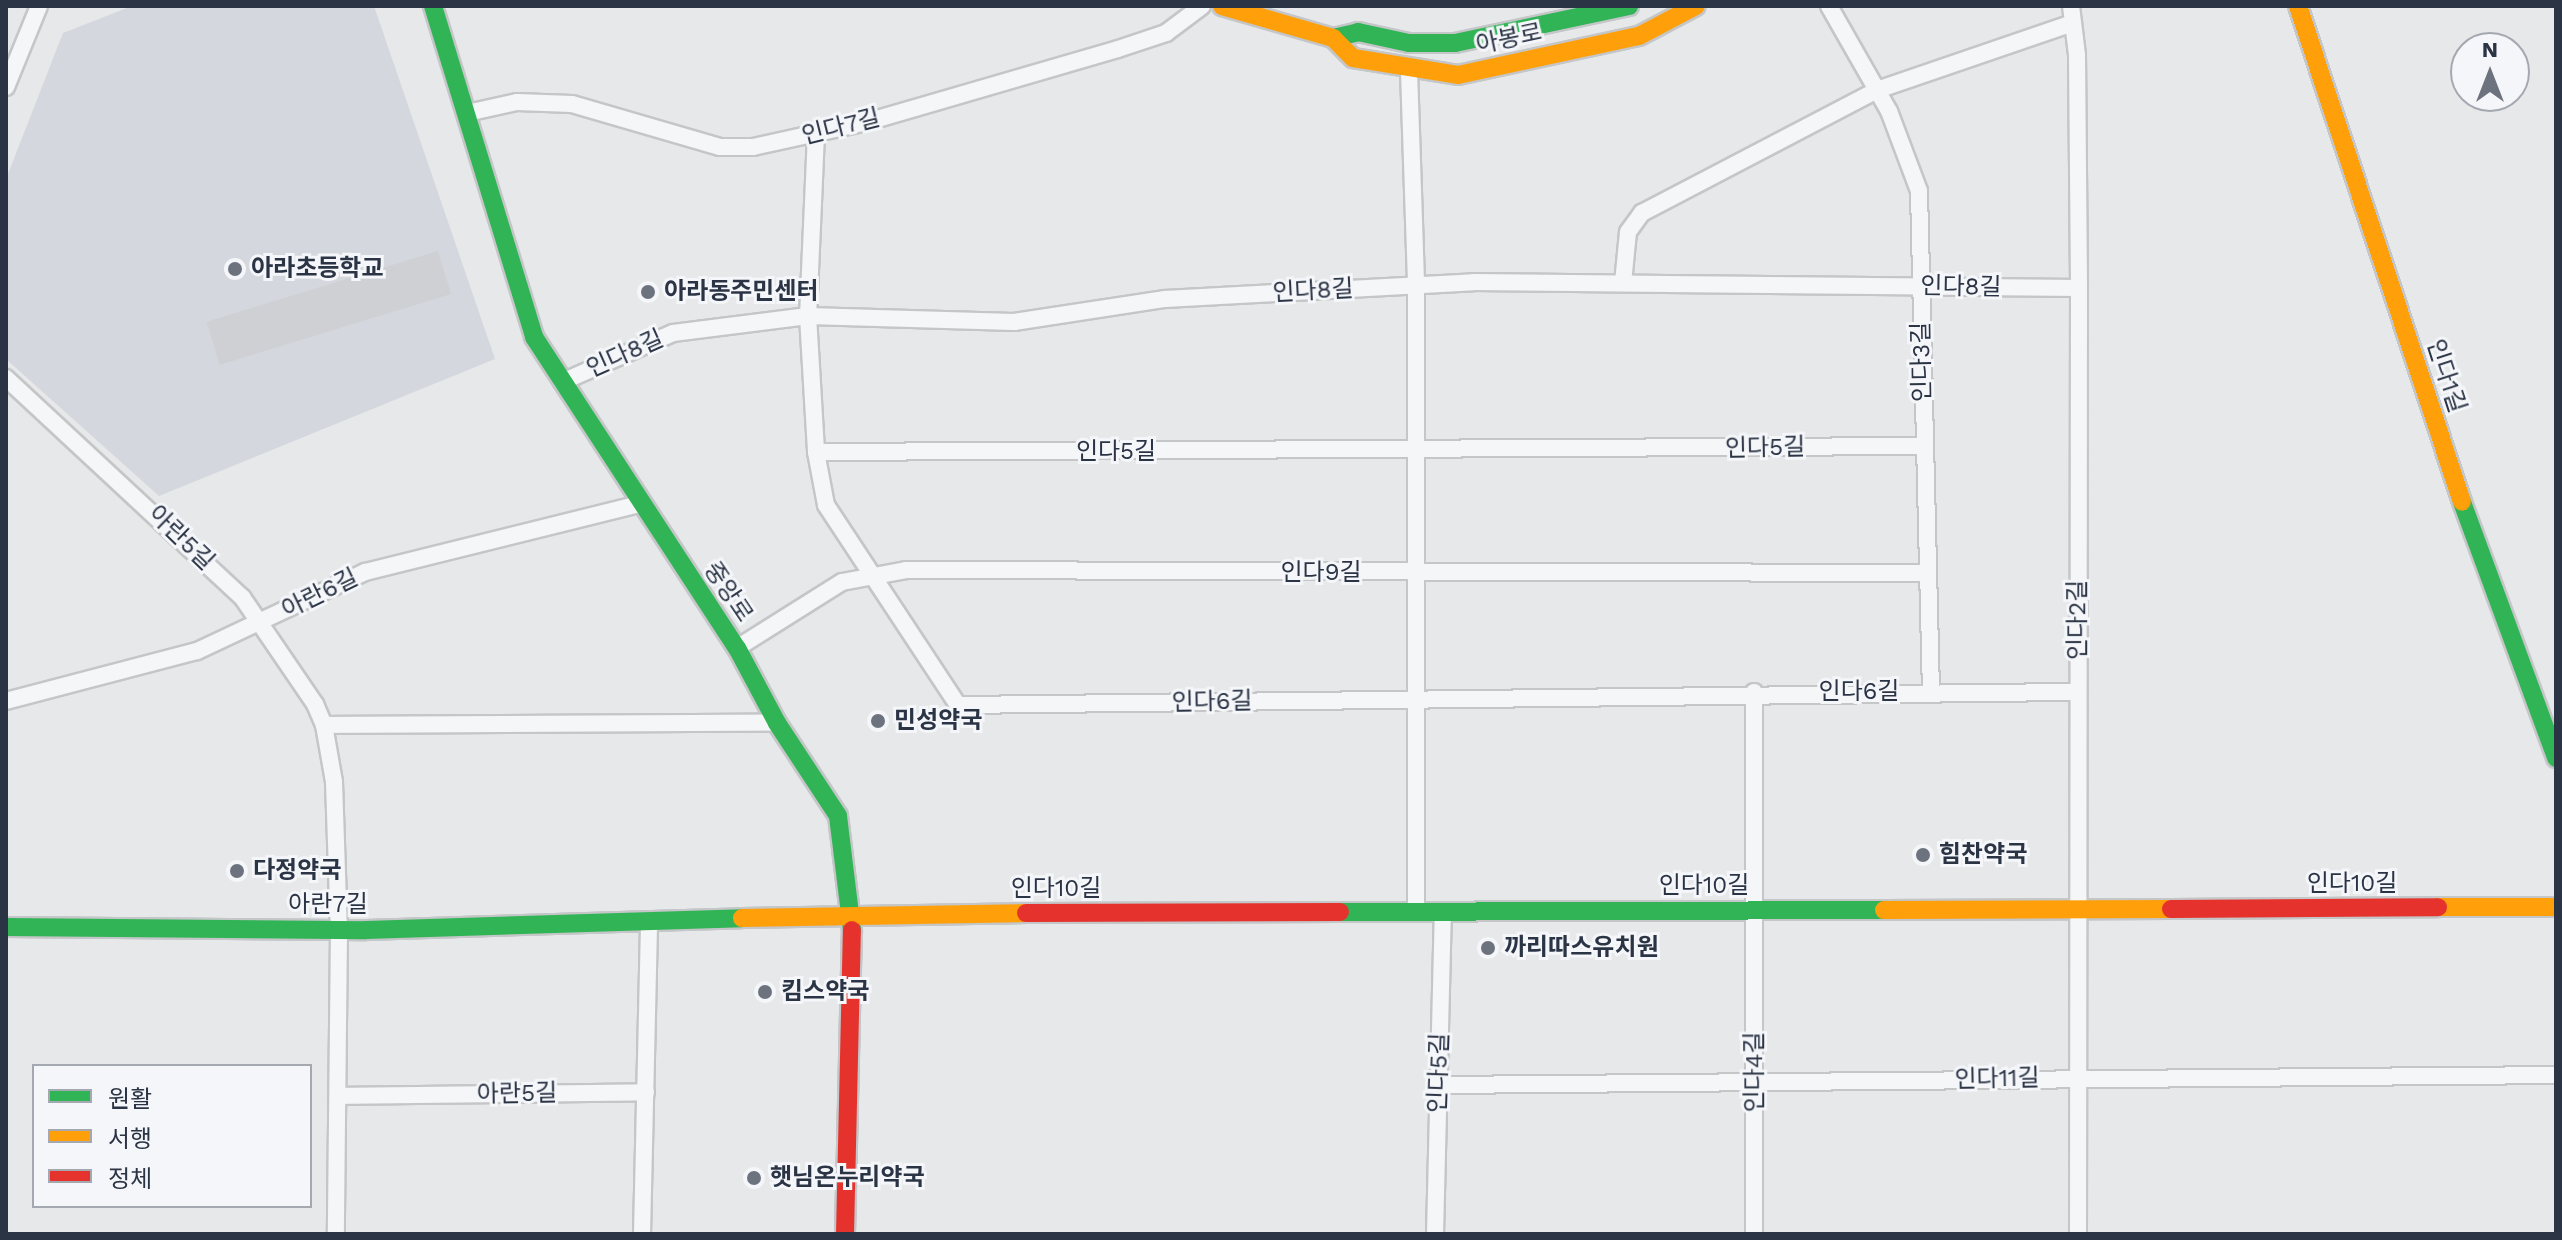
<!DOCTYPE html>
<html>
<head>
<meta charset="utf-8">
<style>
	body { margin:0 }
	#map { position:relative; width:2562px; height:1240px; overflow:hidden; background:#e6e8ea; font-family:"Work Sans","Noto Sans KR",sans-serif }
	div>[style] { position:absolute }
	.built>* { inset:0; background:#d4d7dd }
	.building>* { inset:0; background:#ced0d3; transform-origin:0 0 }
	.roads { filter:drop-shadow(2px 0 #c4c6c8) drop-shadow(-2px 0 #c4c6c8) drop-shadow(0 2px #c4c6c8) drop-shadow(0 -2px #c4c6c8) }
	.street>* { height:16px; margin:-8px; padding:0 8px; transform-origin:8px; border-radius:8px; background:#f5f6f7 }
	.fast>* { height:18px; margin:-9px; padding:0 9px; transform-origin:9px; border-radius:9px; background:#30b455 }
	.slow>* { height:18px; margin:-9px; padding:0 9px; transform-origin:9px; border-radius:9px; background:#ff9f0a }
	.jam>* { height:18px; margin:-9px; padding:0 9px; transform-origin:9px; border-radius:9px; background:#e5322d }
	.dots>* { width:22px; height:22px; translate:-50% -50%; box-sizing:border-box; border:4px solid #f4f6f9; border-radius:50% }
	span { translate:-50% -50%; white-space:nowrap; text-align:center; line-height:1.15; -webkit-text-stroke:6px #f4f6f9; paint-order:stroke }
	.street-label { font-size:24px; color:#2b3445 }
	.poi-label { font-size:24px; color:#2b3445; font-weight:700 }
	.left { translate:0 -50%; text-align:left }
	.frame { position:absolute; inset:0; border:8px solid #2b3445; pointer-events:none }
	.legend { position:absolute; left:32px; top:1064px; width:280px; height:144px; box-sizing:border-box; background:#f4f6f9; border:2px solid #a4a8b1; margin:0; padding:10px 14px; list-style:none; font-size:24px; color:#2b3445 }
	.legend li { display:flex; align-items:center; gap:16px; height:40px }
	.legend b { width:40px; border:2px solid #a4a8b1 }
	.north { position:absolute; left:2450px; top:32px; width:80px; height:80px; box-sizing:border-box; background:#f4f6f9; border:2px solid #a4a8b1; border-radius:50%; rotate:0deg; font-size:22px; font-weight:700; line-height:32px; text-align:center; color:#2b3445 }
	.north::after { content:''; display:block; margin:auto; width:28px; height:36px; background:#6c737f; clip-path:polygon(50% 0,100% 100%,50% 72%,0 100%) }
</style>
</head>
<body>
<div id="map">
	<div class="built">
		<div style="clip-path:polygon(132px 6px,374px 6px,495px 359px,159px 496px,6px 359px,6px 179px,63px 33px)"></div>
	</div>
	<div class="building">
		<div style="left:438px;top:251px;width:45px;height:242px;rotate:73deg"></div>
	</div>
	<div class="roads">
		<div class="street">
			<div style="left:1829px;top:6px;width:121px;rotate:60.3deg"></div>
			<div style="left:1889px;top:111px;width:85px;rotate:69.4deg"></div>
			<div style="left:1919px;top:191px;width:501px;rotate:88.63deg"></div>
			<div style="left:2071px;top:6px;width:49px;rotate:83deg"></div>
			<div style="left:2077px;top:55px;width:233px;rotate:89.5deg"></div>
			<div style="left:2079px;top:288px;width:946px;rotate:90.06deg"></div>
			<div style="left:1409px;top:71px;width:214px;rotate:88.1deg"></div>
			<div style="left:1416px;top:285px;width:627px;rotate:90deg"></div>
			<div style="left:6px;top:87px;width:87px;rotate:-67.8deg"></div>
			<div style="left:467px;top:113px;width:51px;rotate:-12.4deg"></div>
			<div style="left:517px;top:102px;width:55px;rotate:2.1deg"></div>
			<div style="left:572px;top:104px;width:154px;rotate:16.2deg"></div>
			<div style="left:720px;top:147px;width:33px"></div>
			<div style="left:753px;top:147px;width:117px;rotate:-12.4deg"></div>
			<div style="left:867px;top:122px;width:261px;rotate:-16.2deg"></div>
			<div style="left:1118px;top:49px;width:51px;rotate:-18.4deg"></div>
			<div style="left:1166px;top:33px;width:45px;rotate:-36.9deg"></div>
			<div style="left:816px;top:134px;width:182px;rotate:92.5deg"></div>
			<div style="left:808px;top:316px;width:136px;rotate:86.6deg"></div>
			<div style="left:816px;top:452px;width:54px;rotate:79.3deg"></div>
			<div style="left:826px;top:505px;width:240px;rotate:56.6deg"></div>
			<div style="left:958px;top:705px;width:1120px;rotate:-0.67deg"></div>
			<div style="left:1623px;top:283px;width:51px;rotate:-84.4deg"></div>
			<div style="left:1628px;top:232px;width:24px;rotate:-54deg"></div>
			<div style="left:1642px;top:213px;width:265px;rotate:-27.6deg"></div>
			<div style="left:1877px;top:90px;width:207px;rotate:-18.9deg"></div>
			<div style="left:6px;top:378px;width:322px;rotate:42.9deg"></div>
			<div style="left:242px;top:597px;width:130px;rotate:55.7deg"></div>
			<div style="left:315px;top:704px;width:23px;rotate:67deg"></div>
			<div style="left:324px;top:725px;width:58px;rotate:80deg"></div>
			<div style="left:334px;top:782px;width:148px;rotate:88.1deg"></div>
			<div style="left:339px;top:930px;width:304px;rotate:90.6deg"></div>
			<div style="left:562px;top:382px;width:121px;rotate:-23.8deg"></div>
			<div style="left:673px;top:333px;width:136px;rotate:-7.2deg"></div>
			<div style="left:808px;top:316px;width:206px;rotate:1.7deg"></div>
			<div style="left:1014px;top:322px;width:153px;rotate:-8.7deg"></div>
			<div style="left:1165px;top:299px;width:309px;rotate:-3.1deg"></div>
			<div style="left:1474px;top:282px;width:605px;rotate:0.57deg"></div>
			<div style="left:816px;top:452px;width:1107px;rotate:-0.31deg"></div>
			<div style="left:737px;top:648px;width:124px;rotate:-32.2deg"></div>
			<div style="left:842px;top:582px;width:65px;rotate:-10.6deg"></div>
			<div style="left:906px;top:570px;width:1018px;rotate:0.17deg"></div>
			<div style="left:1754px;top:692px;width:542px;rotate:90deg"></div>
			<div style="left:6px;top:701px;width:197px;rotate:-14.7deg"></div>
			<div style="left:197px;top:651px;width:186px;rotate:-25.2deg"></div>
			<div style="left:365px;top:572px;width:282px;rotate:-13.9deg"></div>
			<div style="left:324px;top:725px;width:453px;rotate:-0.3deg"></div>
			<div style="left:1439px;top:1085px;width:1117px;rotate:-0.51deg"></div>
			<div style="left:339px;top:1096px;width:307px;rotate:-0.7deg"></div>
			<div style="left:642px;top:1234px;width:313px;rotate:-88.7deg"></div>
			<div style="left:1435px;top:1234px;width:322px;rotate:-88.6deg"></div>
		</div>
		<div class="fast">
			<div style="left:433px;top:6px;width:346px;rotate:73deg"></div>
			<div style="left:534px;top:337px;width:371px;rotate:56.9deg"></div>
			<div style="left:737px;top:648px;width:85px;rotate:61.9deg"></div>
			<div style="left:777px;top:723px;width:111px;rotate:56.7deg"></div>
			<div style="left:838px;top:816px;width:115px;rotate:83deg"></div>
			<div style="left:1333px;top:38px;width:26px;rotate:-13deg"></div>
			<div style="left:1358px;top:32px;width:52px;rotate:12.2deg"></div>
			<div style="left:1409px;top:43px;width:46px"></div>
			<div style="left:1455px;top:43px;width:178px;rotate:-12deg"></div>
			<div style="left:2462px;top:502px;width:273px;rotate:69.8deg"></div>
			<div style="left:1340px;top:912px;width:544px;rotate:-0.21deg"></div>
			<div style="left:6px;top:927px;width:360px;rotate:0.5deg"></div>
			<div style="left:366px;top:930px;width:376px;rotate:-1.8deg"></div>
		</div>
		<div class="slow">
			<div style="left:1222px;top:6px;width:116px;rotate:16.1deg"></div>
			<div style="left:1333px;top:38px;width:28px;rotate:45deg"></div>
			<div style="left:1353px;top:58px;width:106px;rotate:9.2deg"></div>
			<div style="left:1458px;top:75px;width:185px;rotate:-12.2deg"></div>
			<div style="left:1639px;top:36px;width:64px;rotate:-27.8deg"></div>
			<div style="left:2298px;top:6px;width:522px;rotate:71.7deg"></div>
			<div style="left:2438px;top:907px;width:118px"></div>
			<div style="left:1884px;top:910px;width:287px;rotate:-0.2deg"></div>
			<div style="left:742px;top:918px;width:284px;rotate:-1deg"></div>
		</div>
		<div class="jam">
			<div style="left:2171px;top:909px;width:267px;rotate:-0.4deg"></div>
			<div style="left:1026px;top:913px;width:314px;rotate:-0.2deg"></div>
			<div style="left:845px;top:1234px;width:304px;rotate:-88.7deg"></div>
		</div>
	</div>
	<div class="dots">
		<div style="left:235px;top:269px;background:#6c737f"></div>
		<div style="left:648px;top:292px;background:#6c737f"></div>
		<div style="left:878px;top:721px;background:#6c737f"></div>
		<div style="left:1923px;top:855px;background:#6c737f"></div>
		<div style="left:237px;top:871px;background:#6c737f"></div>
		<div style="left:1488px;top:948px;background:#6c737f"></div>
		<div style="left:765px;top:992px;background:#6c737f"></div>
		<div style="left:754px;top:1178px;background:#6c737f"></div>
	</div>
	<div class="street-label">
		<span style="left:1509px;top:39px;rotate:-12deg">아봉로</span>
		<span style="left:841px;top:127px;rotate:-14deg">인다7길</span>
		<span style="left:1961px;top:287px;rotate:1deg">인다8길</span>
		<span style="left:1313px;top:291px;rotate:-3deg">인다8길</span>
		<span style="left:625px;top:354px;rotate:-24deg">인다8길</span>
		<span style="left:1922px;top:362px;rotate:-91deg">인다3길</span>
		<span style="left:2446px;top:376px;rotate:72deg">인다1길</span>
		<span style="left:1765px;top:448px;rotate:-1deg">인다5길</span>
		<span style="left:1116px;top:452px">인다5길</span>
		<span style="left:181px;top:538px;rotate:44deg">아란5길</span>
		<span style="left:1321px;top:573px">인다9길</span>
		<span style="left:728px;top:592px;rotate:56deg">중앙로</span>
		<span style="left:320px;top:594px;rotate:-26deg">아란6길</span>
		<span style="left:2078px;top:620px;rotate:-90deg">인다2길</span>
		<span style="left:1859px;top:692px">인다6길</span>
		<span style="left:1212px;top:702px;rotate:-1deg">인다6길</span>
		<span style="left:2352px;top:884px">인다10길</span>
		<span style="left:1704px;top:886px">인다10길</span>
		<span style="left:1056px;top:889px">인다10길</span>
		<span style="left:328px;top:905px">아란7길</span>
		<span style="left:1755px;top:1072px;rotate:-90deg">인다4길</span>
		<span style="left:1439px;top:1073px;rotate:-88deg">인다5길</span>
		<span style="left:1997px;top:1079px;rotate:-1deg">인다11길</span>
		<span style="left:517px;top:1094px;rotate:-1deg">아란5길</span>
	</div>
	<div class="poi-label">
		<span class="left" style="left:251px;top:269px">아라초등학교</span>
		<span class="left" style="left:664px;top:292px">아라동주민센터</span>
		<span class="left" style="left:894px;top:721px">민성약국</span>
		<span class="left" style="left:1939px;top:855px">힘찬약국</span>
		<span class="left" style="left:253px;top:871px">다정약국</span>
		<span class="left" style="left:1504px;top:948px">까리따스유치원</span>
		<span class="left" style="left:781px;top:992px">킴스약국</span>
		<span class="left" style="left:770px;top:1178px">햇님온누리약국</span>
	</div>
	<div class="frame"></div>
	<ul class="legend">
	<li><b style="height:10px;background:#30b455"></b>원활</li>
	<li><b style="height:10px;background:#ff9f0a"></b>서행</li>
	<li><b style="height:10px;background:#e5322d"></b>정체</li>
	</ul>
	<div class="north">N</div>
</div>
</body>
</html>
